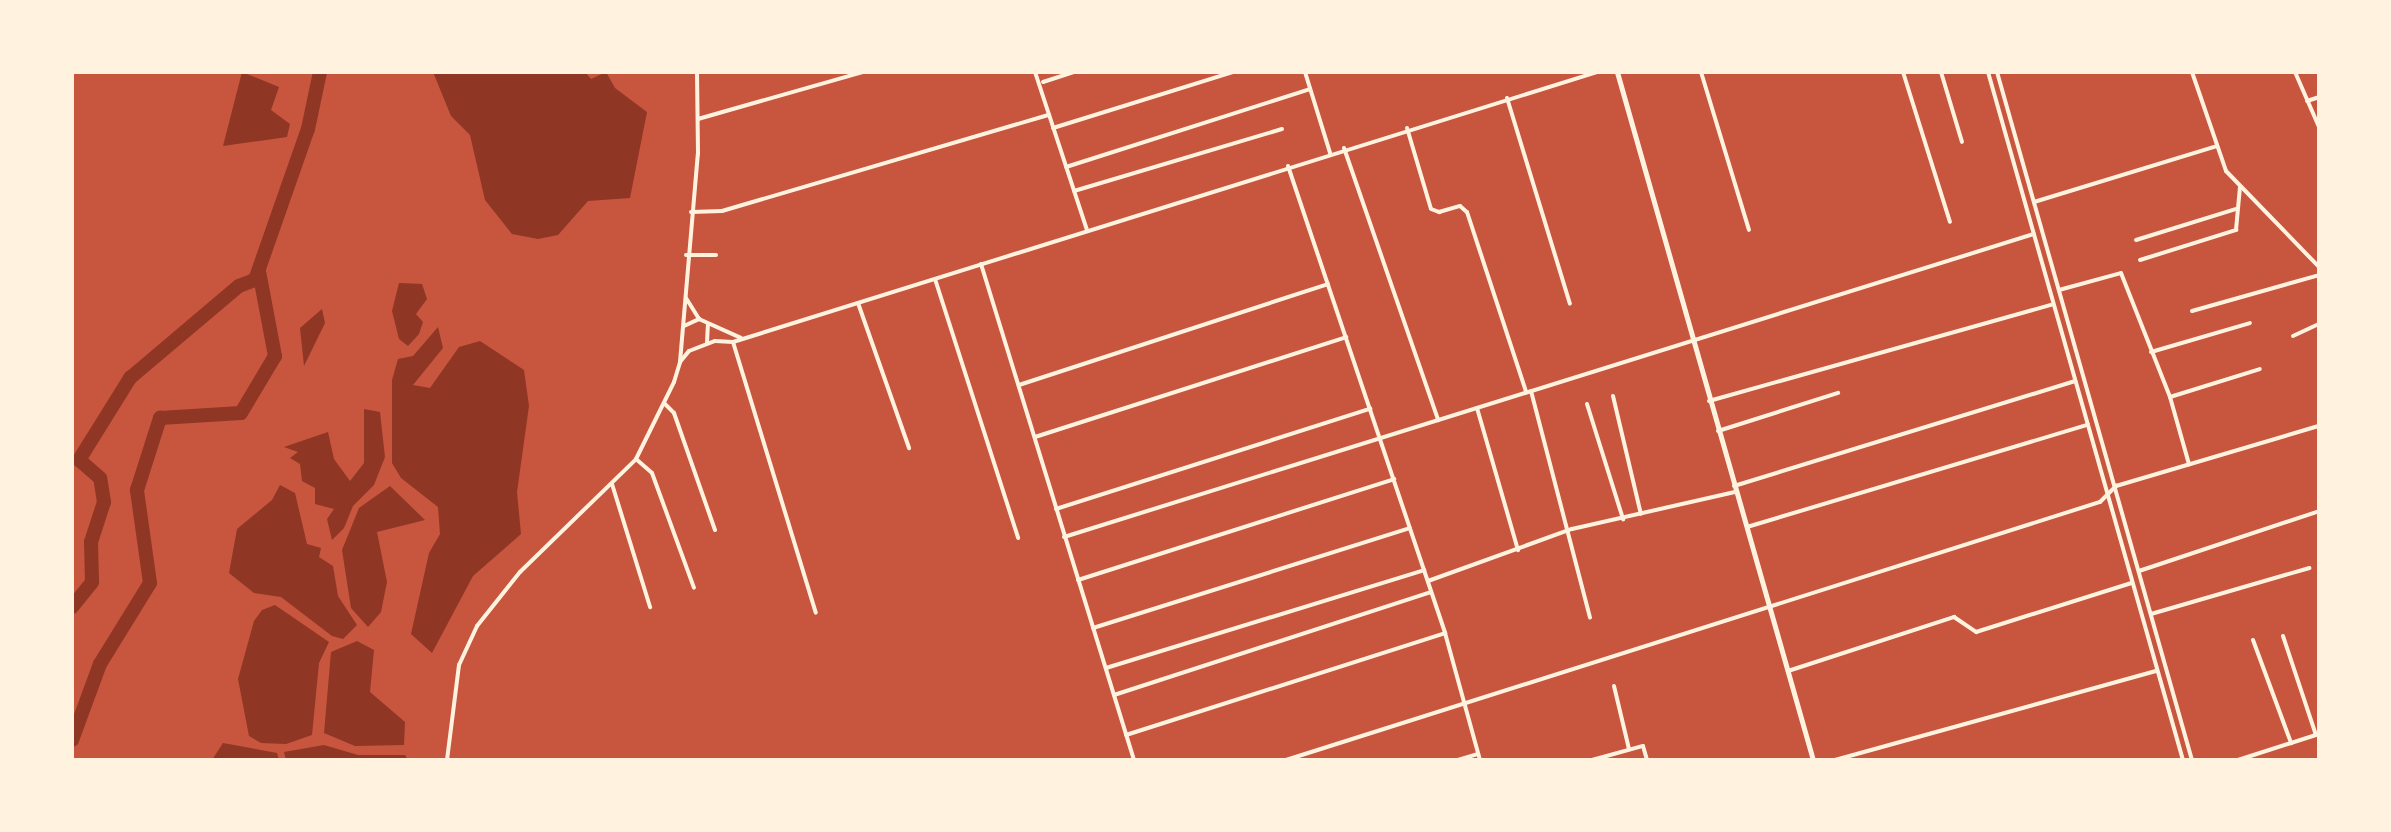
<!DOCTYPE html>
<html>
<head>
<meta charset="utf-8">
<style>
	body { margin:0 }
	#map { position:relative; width:2391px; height:832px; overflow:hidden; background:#c8553d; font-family:Helvetica,sans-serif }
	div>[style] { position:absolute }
	.water>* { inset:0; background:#8f3625 }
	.river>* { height:14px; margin:-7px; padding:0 7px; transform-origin:7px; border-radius:7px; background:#8f3625 }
	.minor>* { height:4px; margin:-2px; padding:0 2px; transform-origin:2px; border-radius:2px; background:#fff3e0 }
	.tertiary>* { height:4px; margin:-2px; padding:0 2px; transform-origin:2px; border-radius:2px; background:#fff3e0 }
	.secondary>* { height:5px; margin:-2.5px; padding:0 2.5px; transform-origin:2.5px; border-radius:2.5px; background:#fff3e0 }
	span { translate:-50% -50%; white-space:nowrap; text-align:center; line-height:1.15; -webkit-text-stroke:6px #fff3e0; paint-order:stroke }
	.frame { position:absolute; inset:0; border:74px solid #fff3e0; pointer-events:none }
</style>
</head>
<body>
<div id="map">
	<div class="water">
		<div style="clip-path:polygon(242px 72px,279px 87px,271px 110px,290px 124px,287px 137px,223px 146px)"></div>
		<div style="clip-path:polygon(433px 72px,585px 72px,591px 79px,606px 72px,615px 88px,647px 112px,630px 198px,588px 201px,558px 235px,538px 239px,512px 234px,485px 200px,470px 135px,451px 116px)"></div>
		<div style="clip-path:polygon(399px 283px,422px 284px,427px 299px,416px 314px,423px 322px,419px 334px,408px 346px,399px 339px,392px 311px)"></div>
		<div style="clip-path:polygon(322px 309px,325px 323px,304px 366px,300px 328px)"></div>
		<div style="clip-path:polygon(438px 327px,443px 348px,413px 385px,430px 388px,459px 347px,480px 341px,524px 370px,529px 406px,517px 492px,521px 534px,473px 576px,432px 653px,411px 634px,429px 553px,440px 534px,438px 507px,401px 478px,392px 463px,392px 380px,398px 359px,413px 356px)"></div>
		<div style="clip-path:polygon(364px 409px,380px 412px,385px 457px,374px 485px,353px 506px,344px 528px,332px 540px,327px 519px,334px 509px,315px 504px,315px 488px,302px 481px,300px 464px,290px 458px,298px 452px,284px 447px,328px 432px,334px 459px,350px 481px,364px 463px)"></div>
		<div style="clip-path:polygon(280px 485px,295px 493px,307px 544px,321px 548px,319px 557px,333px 566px,338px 596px,357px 625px,343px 639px,332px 636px,281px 597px,254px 593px,229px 573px,237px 529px,272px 500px)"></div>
		<div style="clip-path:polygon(390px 486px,425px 520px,377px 532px,387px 582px,381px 612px,368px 627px,351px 608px,342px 550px,359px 508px)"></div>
		<div style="clip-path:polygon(275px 605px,329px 642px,319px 663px,312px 735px,286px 744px,261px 743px,249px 736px,238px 679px,254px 621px,262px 610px)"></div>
		<div style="clip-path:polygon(357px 641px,374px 650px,370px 692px,405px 722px,404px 745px,355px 746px,324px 733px,331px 652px)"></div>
		<div style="clip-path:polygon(223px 743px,277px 753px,279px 760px,212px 760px)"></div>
		<div style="clip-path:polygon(324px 745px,358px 755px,405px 755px,408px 760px,286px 760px,284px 752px)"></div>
	</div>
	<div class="river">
		<div style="left:72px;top:607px;width:32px;rotate:-51deg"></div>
		<div style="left:92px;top:582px;width:40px;rotate:-91.4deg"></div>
		<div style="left:91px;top:542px;width:42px;rotate:-72deg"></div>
		<div style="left:104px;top:502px;width:24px;rotate:-99deg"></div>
		<div style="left:100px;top:478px;width:28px;rotate:-139deg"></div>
		<div style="left:79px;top:460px;width:97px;rotate:-58.1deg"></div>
		<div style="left:130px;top:378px;width:143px;rotate:-40.2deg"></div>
		<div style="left:239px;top:286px;width:17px;rotate:-21deg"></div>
		<div style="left:255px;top:280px;width:160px;rotate:-70.7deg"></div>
		<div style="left:308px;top:129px;width:58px;rotate:-78.1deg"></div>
		<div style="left:72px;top:740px;width:81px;rotate:-69.8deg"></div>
		<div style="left:100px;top:664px;width:95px;rotate:-58.3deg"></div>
		<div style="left:150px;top:583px;width:94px;rotate:-98deg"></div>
		<div style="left:137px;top:490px;width:76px;rotate:-72.3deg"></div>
		<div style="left:160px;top:418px;width:81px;rotate:-3.5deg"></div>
		<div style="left:241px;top:413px;width:66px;rotate:-59.2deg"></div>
		<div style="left:275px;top:356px;width:86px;rotate:-100.7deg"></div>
	</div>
	<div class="minor">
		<div style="left:1035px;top:72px;width:166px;rotate:71.8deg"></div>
		<div style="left:1305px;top:72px;width:85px;rotate:72.8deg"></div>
		<div style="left:1701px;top:72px;width:165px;rotate:73.1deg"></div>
		<div style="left:1903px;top:72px;width:157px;rotate:72.6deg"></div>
		<div style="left:1941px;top:72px;width:73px;rotate:73.3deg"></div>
		<div style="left:2192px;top:72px;width:105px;rotate:71deg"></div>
		<div style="left:2226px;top:171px;width:134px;rotate:45.9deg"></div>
		<div style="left:2295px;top:72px;width:60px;rotate:66.4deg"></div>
		<div style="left:1043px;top:82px;width:33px;rotate:-18deg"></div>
		<div style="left:1507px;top:98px;width:215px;rotate:73deg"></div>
		<div style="left:2307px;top:101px;width:13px;rotate:-18deg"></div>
		<div style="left:698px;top:119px;width:172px;rotate:-15.9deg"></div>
		<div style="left:1053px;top:128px;width:189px;rotate:-17.3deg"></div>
		<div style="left:1407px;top:128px;width:84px;rotate:73.5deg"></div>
		<div style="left:1431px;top:209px;width:9px;rotate:21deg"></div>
		<div style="left:1439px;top:212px;width:22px;rotate:-16deg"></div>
		<div style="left:1460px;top:206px;width:9px;rotate:41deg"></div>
		<div style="left:1467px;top:212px;width:188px;rotate:71.8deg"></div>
		<div style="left:1344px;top:148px;width:288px;rotate:70.9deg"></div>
		<div style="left:1288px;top:166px;width:493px;rotate:71.4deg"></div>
		<div style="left:1445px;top:633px;width:132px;rotate:74.6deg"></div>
		<div style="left:1066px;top:167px;width:256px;rotate:-17.7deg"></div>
		<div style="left:1074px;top:191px;width:217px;rotate:-16.6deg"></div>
		<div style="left:2034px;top:202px;width:191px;rotate:-17deg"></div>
		<div style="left:691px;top:212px;width:31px;rotate:-2deg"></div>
		<div style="left:722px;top:211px;width:341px;rotate:-16.4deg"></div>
		<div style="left:2136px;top:240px;width:105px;rotate:-17.2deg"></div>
		<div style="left:686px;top:255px;width:30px"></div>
		<div style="left:2140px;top:260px;width:101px;rotate:-17.4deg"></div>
		<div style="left:2236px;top:230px;width:43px;rotate:-84.7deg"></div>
		<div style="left:935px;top:279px;width:272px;rotate:72.2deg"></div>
		<div style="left:2059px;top:290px;width:64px;rotate:-15.3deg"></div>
		<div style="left:2121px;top:273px;width:133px;rotate:68.4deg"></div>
		<div style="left:2170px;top:397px;width:70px;rotate:74.2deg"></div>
		<div style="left:858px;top:303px;width:154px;rotate:70.6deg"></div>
		<div style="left:2192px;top:311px;width:132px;rotate:-15.8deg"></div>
		<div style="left:2293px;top:336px;width:29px;rotate:-25deg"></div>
		<div style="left:733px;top:342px;width:283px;rotate:73deg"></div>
		<div style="left:2151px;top:352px;width:103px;rotate:-16.3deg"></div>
		<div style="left:1019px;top:385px;width:325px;rotate:-18.1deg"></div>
		<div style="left:1531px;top:391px;width:234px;rotate:75.4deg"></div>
		<div style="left:1613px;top:396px;width:121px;rotate:76.7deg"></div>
		<div style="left:2170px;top:397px;width:94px;rotate:-17.3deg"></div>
		<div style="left:1709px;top:401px;width:357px;rotate:-15.7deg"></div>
		<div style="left:665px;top:404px;width:13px;rotate:45deg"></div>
		<div style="left:674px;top:413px;width:124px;rotate:70.7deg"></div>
		<div style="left:1587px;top:404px;width:121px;rotate:72.6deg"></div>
		<div style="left:1477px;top:408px;width:148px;rotate:73.9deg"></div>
		<div style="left:1718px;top:431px;width:126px;rotate:-17.6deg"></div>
		<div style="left:1035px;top:437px;width:327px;rotate:-17.8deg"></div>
		<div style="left:636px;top:459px;width:21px;rotate:41deg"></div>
		<div style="left:652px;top:473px;width:122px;rotate:69.9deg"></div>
		<div style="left:612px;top:484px;width:129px;rotate:72.8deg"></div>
		<div style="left:1734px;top:486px;width:357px;rotate:-17.1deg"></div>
		<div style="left:1056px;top:509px;width:330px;rotate:-17.7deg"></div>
		<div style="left:1747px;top:527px;width:356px;rotate:-16.7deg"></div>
		<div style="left:1064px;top:537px;width:1016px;rotate:-17.35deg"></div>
		<div style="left:2139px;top:571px;width:190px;rotate:-18.4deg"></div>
		<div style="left:1078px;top:580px;width:332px;rotate:-17.7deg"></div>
		<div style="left:1428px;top:581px;width:153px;rotate:-19.9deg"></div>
		<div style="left:1572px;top:529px;width:167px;rotate:-12.8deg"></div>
		<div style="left:2151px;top:614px;width:165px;rotate:-16.2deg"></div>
		<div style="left:1093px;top:628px;width:332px;rotate:-17.5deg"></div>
		<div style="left:2283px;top:636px;width:104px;rotate:71.6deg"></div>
		<div style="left:2253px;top:640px;width:110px;rotate:69.7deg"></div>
		<div style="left:1106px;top:668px;width:333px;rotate:-17.1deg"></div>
		<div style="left:1788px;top:671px;width:175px;rotate:-18deg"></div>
		<div style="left:1954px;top:617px;width:27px;rotate:34deg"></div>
		<div style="left:1976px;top:632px;width:163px;rotate:-17.5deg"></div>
		<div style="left:1614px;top:686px;width:65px;rotate:76.6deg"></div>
		<div style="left:1114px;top:695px;width:333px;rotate:-18deg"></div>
		<div style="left:1126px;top:735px;width:335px;rotate:-17.7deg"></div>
		<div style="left:1286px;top:760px;width:854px;rotate:-17.59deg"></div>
		<div style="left:2100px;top:502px;width:23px;rotate:-45deg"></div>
		<div style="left:2116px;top:486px;width:212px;rotate:-16.5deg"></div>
		<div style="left:1458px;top:760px;width:21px;rotate:-17deg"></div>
		<div style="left:1592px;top:760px;width:53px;rotate:-15.4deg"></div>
		<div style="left:1643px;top:746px;width:15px;rotate:74deg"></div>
		<div style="left:1835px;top:760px;width:333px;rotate:-15.5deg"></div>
	</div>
	<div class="tertiary">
		<div style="left:1988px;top:72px;width:715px;rotate:74.18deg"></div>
		<div style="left:1997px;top:72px;width:715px;rotate:74.18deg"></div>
		<div style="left:981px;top:264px;width:519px;rotate:72.86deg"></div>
		<div style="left:686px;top:298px;width:25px;rotate:58deg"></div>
		<div style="left:699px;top:319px;width:46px;rotate:24.3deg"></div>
		<div style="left:684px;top:326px;width:17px;rotate:-25deg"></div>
		<div style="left:707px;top:342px;width:17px;rotate:-87deg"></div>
		<div style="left:680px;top:362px;width:14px;rotate:-51deg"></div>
		<div style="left:689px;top:351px;width:28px;rotate:-21deg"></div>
		<div style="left:715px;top:341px;width:18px;rotate:3deg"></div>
		<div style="left:733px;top:342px;width:905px;rotate:-17.35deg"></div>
		<div style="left:447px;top:760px;width:96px;rotate:-82.8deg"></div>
		<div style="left:459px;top:665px;width:43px;rotate:-65.2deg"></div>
		<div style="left:477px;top:626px;width:69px;rotate:-51.5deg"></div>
		<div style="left:520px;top:572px;width:162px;rotate:-44.2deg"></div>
		<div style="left:636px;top:459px;width:86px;rotate:-63.7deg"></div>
		<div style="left:674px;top:382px;width:21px;rotate:-73deg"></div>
		<div style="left:680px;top:362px;width:209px;rotate:-85.1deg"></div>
		<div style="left:698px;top:154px;width:82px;rotate:-90.7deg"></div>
		<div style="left:2238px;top:760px;width:85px;rotate:-17.8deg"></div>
	</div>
	<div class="secondary">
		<div style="left:1617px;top:72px;width:715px;rotate:74.1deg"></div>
	</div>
	<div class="frame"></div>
</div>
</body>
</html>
